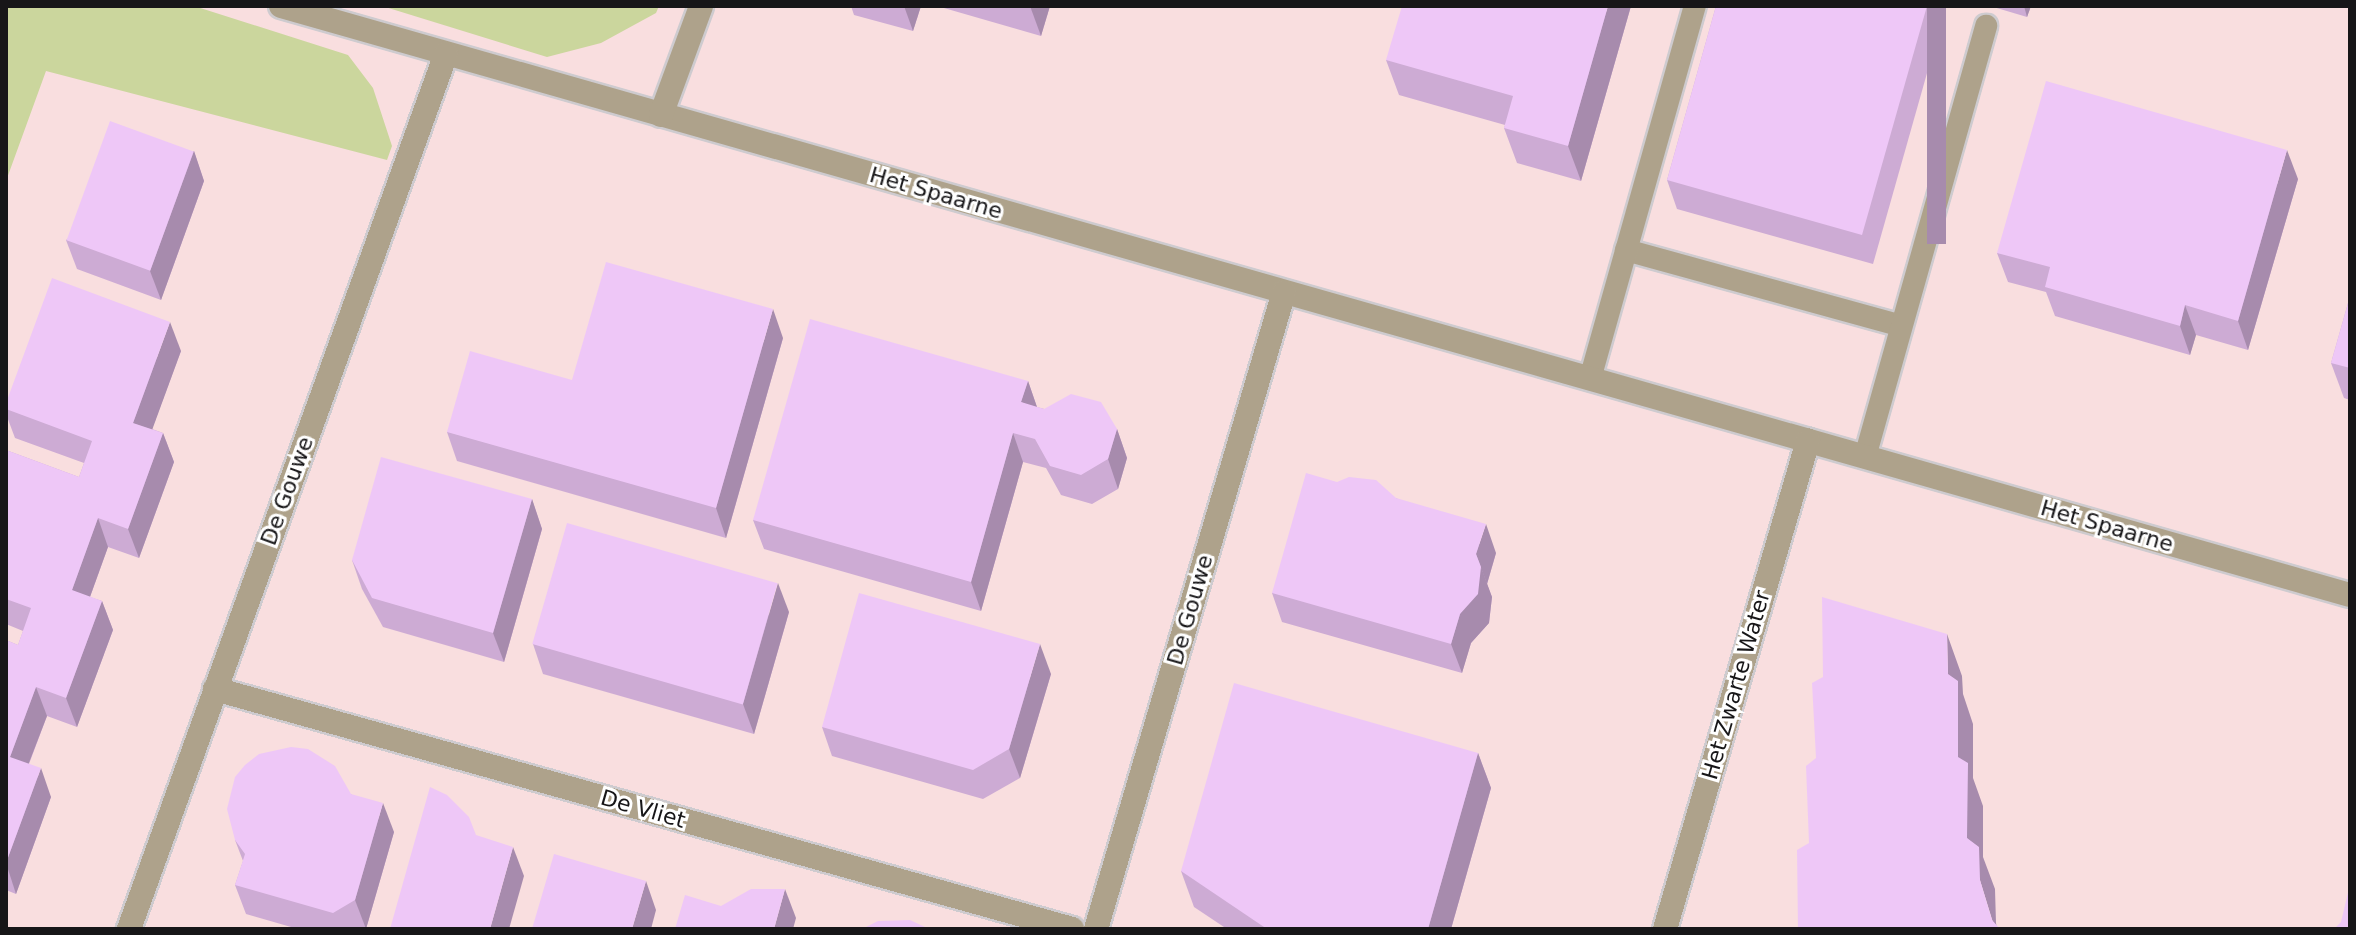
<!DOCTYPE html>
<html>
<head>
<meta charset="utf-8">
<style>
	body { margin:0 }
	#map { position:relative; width:2356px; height:935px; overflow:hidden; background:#f1eef2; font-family:"DejaVu Sans",sans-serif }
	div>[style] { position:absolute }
	.industrial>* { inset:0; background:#f9dedf; transform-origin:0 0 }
	.green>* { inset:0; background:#cbd69d }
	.roads { filter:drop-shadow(2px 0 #cecbcf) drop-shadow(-2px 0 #cecbcf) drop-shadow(0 2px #cecbcf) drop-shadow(0 -2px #cecbcf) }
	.lane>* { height:22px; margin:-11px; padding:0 11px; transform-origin:11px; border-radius:11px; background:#aea28b }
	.street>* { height:24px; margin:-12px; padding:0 12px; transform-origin:12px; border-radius:12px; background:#aea28b }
	.wall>* { inset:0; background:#cdabd4 }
	.shaded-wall>* { inset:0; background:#a78bad; transform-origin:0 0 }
	.building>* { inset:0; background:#eec7f7; transform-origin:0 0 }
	span { translate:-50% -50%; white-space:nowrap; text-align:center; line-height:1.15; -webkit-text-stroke:6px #fff; paint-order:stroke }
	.street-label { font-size:22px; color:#171618 }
	.frame { position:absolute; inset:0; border:8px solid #171618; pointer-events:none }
</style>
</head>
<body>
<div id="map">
	<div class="industrial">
		<div style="left:6px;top:6px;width:2344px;height:923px"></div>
	</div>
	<div class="green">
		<div style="clip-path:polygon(6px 6px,194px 6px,348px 55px,373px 88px,392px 146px,387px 160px,46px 71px,6px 181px)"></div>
		<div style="clip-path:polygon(382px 6px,659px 6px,656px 13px,601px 43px,547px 57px)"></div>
	</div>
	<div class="roads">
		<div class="lane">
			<div style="left:1626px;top:250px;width:285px;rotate:15.4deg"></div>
			<div style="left:1590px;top:379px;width:387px;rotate:-74.3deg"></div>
			<div style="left:1865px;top:457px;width:448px;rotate:-74.3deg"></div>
		</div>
		<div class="street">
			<div style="left:281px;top:6px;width:2151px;rotate:15.89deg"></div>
			<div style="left:661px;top:115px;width:116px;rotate:-69.8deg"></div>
			<div style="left:215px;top:689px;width:890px;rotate:15.64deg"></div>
			<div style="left:129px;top:929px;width:931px;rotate:-70.09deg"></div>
			<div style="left:1096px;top:929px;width:664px;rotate:-73.56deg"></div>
			<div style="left:1665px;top:929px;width:509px;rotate:-73.67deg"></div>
		</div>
	</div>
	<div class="wall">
		<div style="clip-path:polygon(851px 6px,921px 6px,913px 31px,854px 15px)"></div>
		<div style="clip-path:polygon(937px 6px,1050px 6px,1041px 36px)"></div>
		<div style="clip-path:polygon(1631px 6px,1581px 181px,1517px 163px,1504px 128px,1505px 125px,1399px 95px,1386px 60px)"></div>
		<div style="clip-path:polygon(1716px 6px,1946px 6px,1873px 264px,1677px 209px,1667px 180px)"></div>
		<div style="clip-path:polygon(1990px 6px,2031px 6px,2027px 17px)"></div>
		<div style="clip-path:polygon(194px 151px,204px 181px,161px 300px,77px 269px,66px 240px)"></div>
		<div style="clip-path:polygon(2298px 179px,2248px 350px,2196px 335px,2190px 355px,2055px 316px,2046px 292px,2008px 282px,1997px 253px)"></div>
		<div style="clip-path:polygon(2350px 296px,2350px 400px,2344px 398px,2331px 363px)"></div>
		<div style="clip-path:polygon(783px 338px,726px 538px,457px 461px,447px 432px,572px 380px)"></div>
		<div style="clip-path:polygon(181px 351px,152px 429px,163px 433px,174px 462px,139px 558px,108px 547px,90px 597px,102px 601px,113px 630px,77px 727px,47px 716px,29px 764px,51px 797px,16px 894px,6px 890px,6px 640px,18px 645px,23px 631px,6px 624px,6px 450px,79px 477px,84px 463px,15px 438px,6px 414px,6px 403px)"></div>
		<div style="clip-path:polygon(1028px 381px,1037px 407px,1117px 429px,1127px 458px,1118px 489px,1092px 504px,1061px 495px,1046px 468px,1023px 462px,981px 611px,764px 549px,753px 520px)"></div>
		<div style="clip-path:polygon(1396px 498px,1496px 553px,1487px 584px,1492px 597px,1489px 623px,1471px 643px,1462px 673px,1282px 622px,1272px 593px)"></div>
		<div style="clip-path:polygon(532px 499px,542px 529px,504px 662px,383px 627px,362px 589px,352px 560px)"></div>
		<div style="clip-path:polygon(789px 612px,754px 734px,543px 674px,533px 644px)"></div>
		<div style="clip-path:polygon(1051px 674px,1020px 778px,983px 799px,832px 756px,822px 727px)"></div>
		<div style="clip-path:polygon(1478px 753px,1491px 788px,1451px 929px,1227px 929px,1194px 907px,1181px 871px)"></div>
		<div style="clip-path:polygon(351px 794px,394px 832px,366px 929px,298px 929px,246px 914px,235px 885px,243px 861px,235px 840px)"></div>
	</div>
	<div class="shaded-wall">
		<div style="clip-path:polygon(904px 6px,921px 6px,913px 31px)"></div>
		<div style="clip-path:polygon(1031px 6px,1050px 6px,1041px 36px,1030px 6px)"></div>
		<div style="clip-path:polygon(1608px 6px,1631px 6px,1581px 181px,1568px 146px)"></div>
		<div style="left:1927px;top:6px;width:19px;height:238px"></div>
		<div style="clip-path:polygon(2024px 6px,2031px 6px,2027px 17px)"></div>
		<div style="clip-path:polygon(2287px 150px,2298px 179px,2248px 350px,2238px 321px)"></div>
		<div style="clip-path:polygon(194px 151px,204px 181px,161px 300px,150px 271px)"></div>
		<div style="clip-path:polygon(2185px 305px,2196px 335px,2190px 355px,2180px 326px)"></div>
		<div style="clip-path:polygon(773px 309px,783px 338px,726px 538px,716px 508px)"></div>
		<div style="clip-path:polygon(170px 322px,181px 351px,144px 452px,133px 423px)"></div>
		<div style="clip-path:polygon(1028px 381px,1038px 410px,1021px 402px)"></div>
		<div style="clip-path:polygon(1117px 429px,1127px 458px,1118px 489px,1108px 459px)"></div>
		<div style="clip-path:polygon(163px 433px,174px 462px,139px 558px,128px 529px)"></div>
		<div style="clip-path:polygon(1013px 433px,1023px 462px,981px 611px,971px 582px)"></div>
		<div style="clip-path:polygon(532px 499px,542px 529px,504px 662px,493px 633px)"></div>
		<div style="clip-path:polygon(98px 518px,108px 547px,82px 619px,72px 590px)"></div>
		<div style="clip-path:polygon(1486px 524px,1496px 553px,1487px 584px,1476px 554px)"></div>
		<div style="clip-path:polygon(1481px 567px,1492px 597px,1489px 623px,1471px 643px,1462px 673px,1451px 644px,1460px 614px)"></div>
		<div style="clip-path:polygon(778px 583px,789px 612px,754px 734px,743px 704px)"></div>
		<div style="clip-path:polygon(102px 601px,113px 630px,77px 727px,66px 698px)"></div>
		<div style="clip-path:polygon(1947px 634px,1962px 676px,1963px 694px,1973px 724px,1973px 778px,1983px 806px,1983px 857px,1995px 889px,1996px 923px,1997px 929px,1995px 929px,1967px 838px,1948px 674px)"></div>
		<div style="clip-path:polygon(1040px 644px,1051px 674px,1020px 778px,1009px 749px)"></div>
		<div style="clip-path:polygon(36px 687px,47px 716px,20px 786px,10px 757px)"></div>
		<div style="clip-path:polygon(1478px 753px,1491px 788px,1451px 929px,1428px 929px)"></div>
		<div style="clip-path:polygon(41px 768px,51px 797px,16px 894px,6px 863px)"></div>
		<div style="clip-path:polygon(383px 803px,394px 832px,366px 929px,355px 900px)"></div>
		<div style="clip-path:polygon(513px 847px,524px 876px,509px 929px,490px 929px)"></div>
		<div style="clip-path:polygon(646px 881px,656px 910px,651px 929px,632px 929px)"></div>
		<div style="clip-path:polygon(785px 889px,796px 918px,793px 929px,774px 929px)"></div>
	</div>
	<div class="building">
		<div style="clip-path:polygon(1402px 6px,1608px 6px,1568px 146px,1504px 128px,1513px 96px,1386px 60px)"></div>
		<div style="clip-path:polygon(1716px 6px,1927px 6px,1862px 235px,1667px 180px)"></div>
		<div style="clip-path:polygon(2046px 81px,2287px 150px,2238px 321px,2185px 305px,2180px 326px,2045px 287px,2050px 267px,1997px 253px)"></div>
		<div style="left:110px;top:121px;width:89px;height:127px;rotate:20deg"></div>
		<div style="clip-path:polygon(606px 262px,773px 309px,716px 508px,447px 432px,470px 351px,572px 380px)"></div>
		<div style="clip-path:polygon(52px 278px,170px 322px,133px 423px,163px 433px,128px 529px,98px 518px,72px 590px,102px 601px,66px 698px,36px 687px,10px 757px,41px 768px,6px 863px,6px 640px,18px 645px,31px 608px,6px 599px,6px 450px,79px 477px,92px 441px,6px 409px,6px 403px)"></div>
		<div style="clip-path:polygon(2350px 296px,2350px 368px,2331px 363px)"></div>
		<div style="clip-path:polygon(810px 319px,1028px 381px,1021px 402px,1044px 409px,1071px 394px,1101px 402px,1117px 429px,1108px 459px,1081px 475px,1050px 466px,1035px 439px,1013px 433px,971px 582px,753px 520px)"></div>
		<div style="clip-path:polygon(381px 457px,532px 499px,493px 633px,372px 598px,352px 560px)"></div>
		<div style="clip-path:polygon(1306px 473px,1337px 482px,1349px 477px,1376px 480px,1396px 498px,1486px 524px,1476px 554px,1481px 567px,1478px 594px,1460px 614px,1451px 644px,1272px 593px)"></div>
		<div style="left:567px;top:523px;width:219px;height:126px;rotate:16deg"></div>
		<div style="clip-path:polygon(859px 593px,1040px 644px,1009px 749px,973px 770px,822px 727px)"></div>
		<div style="clip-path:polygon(1822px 597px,1947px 634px,1948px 674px,1958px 681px,1958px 757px,1968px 763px,1967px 838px,1979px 847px,1980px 880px,1992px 920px,2000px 929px,1798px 929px,1797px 850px,1809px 843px,1806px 766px,1816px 758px,1812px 683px,1823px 677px)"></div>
		<div style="clip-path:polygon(1234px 683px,1478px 753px,1428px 929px,1267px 929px,1181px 871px)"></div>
		<div style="clip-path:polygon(291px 747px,308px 749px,335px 766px,351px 794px,383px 803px,355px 900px,333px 913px,235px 885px,245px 854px,235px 840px,227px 809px,235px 777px,245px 765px,259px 754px)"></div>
		<div style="clip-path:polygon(430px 787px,447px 795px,469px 817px,476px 835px,513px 847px,490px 929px,390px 929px)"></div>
		<div style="clip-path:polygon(554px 854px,646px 881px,632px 929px,532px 929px)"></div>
		<div style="clip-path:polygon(2350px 884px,2350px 929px,2334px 929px,2341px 922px)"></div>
		<div style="clip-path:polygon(751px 889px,785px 889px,774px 929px,675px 929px,685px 895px,721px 906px)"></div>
		<div style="clip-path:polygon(910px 920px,925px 927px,928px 929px,862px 929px,878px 921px)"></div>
	</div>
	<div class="street-label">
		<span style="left:936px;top:193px;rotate:16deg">Het Spaarne</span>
		<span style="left:287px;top:491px;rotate:-70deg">De Gouwe</span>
		<span style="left:2107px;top:526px;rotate:16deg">Het Spaarne</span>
		<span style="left:1190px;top:610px;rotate:-74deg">De Gouwe</span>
		<span style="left:1736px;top:685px;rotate:-74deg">Het Zwarte Water</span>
		<span style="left:643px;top:809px;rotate:16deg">De Vliet</span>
	</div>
	<div class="frame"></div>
</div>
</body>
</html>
